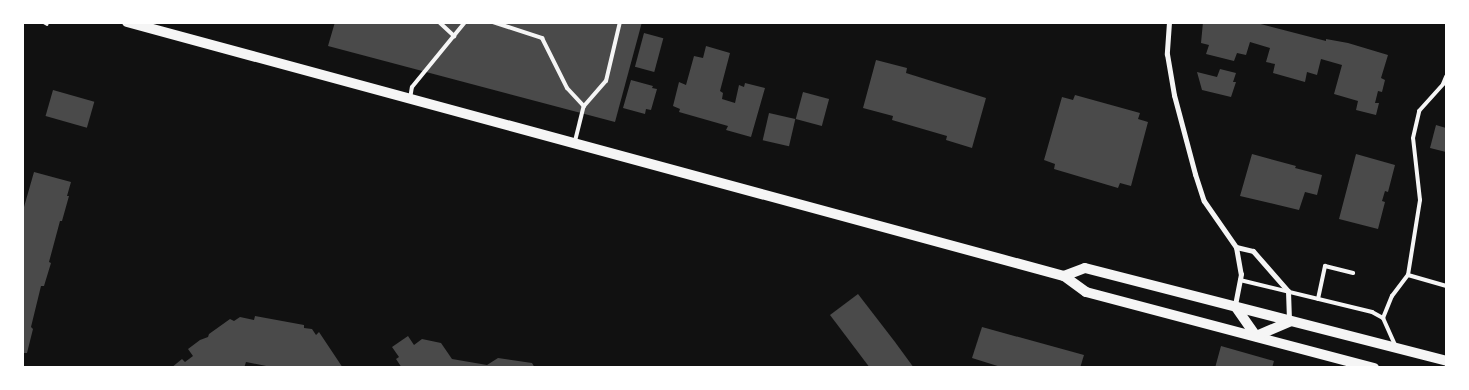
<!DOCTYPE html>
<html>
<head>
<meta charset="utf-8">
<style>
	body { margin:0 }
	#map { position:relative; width:1469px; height:390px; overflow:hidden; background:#111; font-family:Montserrat,sans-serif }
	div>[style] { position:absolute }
	.building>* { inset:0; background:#4a4a4a; transform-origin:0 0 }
	.path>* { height:3px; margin:-1.5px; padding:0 1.5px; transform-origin:1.5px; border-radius:1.5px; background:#f5f5f5 }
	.service>* { height:4px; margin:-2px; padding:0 2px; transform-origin:2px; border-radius:2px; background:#f5f5f5 }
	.minor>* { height:5px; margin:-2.5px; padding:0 2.5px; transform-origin:2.5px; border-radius:2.5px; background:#f5f5f5 }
	.secondary>* { height:10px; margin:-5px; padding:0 5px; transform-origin:5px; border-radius:5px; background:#f5f5f5 }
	span { translate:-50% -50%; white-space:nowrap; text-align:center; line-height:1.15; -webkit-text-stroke:4.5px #fff; paint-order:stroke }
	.frame { position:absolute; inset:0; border:24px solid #fff; pointer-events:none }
</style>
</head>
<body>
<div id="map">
	<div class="building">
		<div style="clip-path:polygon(335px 22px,642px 22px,615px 122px,328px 46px)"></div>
		<div style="clip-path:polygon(1203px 22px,1253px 22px,1326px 41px,1326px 39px,1348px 43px,1388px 55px,1381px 78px,1385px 80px,1382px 92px,1378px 91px,1375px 103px,1379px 103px,1376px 115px,1356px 110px,1358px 101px,1334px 94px,1342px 65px,1321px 59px,1317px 75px,1307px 72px,1305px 82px,1273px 73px,1275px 64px,1266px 62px,1270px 48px,1250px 42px,1246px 55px,1237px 53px,1234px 61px,1206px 54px,1209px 45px,1201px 43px)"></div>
		<div style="left:644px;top:33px;width:20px;height:35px;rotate:15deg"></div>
		<div style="clip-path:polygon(706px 46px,730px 53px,720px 91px,723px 93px,722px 99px,735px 103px,739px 85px,744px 87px,745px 83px,765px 88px,751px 137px,726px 130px,728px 126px,679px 112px,680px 109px,673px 106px,679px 82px,686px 85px,694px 56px,703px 58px)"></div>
		<div style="clip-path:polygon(876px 60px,907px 68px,906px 73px,986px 98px,972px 148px,946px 140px,947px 136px,892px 120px,893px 116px,863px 108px)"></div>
		<div style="clip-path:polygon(1220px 69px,1236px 73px,1233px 82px,1236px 82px,1231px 97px,1202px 90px,1197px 72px,1217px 77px)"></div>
		<div style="clip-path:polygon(631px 80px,653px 86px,652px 88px,657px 89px,651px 110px,646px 109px,645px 114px,623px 108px)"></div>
		<div style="left:53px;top:90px;width:43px;height:27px;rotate:16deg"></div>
		<div style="left:803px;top:92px;width:27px;height:28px;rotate:15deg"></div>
		<div style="clip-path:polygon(1075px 95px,1140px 113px,1138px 119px,1148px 122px,1131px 186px,1120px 183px,1118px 188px,1054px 169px,1055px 164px,1044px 160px,1062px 97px,1073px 100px)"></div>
		<div style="left:769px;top:113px;width:27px;height:28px;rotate:13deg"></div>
		<div style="clip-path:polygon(1436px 125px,1446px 128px,1446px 152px,1430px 148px)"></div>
		<div style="clip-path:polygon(1252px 154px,1296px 166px,1295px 168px,1322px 175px,1317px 195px,1305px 192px,1299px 210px,1240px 196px)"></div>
		<div style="clip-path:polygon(1356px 154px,1395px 165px,1388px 192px,1385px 191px,1382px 201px,1385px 202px,1378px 229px,1339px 219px)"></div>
		<div style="clip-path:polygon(34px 172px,71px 182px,67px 196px,69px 196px,62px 221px,60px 221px,49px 262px,51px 263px,44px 286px,41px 286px,31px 327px,33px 329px,27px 353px,22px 353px,22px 214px)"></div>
		<div style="clip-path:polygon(858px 294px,895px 342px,914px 368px,870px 368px,830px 315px)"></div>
		<div style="clip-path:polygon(255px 316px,304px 325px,304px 328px,312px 329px,316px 335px,319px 332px,343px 368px,276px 368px,246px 362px,244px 368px,171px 368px,182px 359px,185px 362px,193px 356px,188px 349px,200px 340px,208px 337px,209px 334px,230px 319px,234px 321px,240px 317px,254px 320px)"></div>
		<div style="clip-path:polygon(982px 327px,1084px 355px,1080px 368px,1004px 368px,972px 358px)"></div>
		<div style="clip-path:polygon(408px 336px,414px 345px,422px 339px,441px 343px,452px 359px,487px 365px,498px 358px,532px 363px,535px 368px,402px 368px,396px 359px,399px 357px,392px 347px)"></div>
		<div style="clip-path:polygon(1221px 346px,1274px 361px,1272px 368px,1215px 368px)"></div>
	</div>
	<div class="path">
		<div style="left:43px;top:22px;width:4px;rotate:27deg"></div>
	</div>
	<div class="service">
		<div style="left:439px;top:22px;width:21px;rotate:43deg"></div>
		<div style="left:493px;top:22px;width:52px;rotate:18.1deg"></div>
		<div style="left:542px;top:38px;width:56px;rotate:63.4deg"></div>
		<div style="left:567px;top:88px;width:25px;rotate:47deg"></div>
		<div style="left:410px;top:99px;width:12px;rotate:-81deg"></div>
		<div style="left:412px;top:87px;width:84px;rotate:-50.8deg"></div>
		<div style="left:575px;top:141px;width:36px;rotate:-76deg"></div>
		<div style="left:584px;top:106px;width:33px;rotate:-49deg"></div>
		<div style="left:606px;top:81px;width:61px;rotate:-76.7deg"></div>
		<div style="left:1408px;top:275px;width:40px;rotate:16deg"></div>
		<div style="left:1240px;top:280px;width:136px;rotate:13.6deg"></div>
		<div style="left:1372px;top:312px;width:13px;rotate:29deg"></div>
		<div style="left:1383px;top:318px;width:30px;rotate:66deg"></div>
		<div style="left:1318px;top:299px;width:34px;rotate:-78deg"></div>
		<div style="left:1325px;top:266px;width:29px;rotate:14deg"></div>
		<div style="left:1383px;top:318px;width:24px;rotate:-68deg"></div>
		<div style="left:1392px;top:296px;width:26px;rotate:-53deg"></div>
		<div style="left:1408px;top:275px;width:76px;rotate:-80.9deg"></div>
		<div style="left:1420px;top:200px;width:62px;rotate:-96.4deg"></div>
		<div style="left:1413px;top:138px;width:28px;rotate:-77deg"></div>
		<div style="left:1419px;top:111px;width:36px;rotate:-48deg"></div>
		<div style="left:1443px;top:84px;width:8px;rotate:-67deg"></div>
	</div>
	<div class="minor">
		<div style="left:1169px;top:22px;width:32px;rotate:94deg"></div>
		<div style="left:1167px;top:54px;width:42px;rotate:80.3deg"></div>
		<div style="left:1174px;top:95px;width:82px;rotate:75.1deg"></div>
		<div style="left:1195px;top:174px;width:28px;rotate:72deg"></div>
		<div style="left:1204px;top:201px;width:56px;rotate:55.2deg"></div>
		<div style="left:1236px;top:247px;width:27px;rotate:80deg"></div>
		<div style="left:1241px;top:274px;width:33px;rotate:101deg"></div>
		<div style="left:1236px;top:247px;width:17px;rotate:13deg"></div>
		<div style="left:1253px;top:251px;width:53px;rotate:48.8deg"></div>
		<div style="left:1288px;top:291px;width:29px;rotate:88deg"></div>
	</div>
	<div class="secondary">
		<div style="left:127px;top:22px;width:971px;rotate:15.17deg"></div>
		<div style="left:1064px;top:276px;width:27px;rotate:36deg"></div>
		<div style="left:1086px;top:292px;width:298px;rotate:14.8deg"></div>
		<div style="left:1064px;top:276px;width:22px;rotate:-21deg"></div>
		<div style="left:1085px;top:268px;width:373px;rotate:14.4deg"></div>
		<div style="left:1235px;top:306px;width:37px;rotate:55deg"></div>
		<div style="left:1256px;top:336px;width:36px;rotate:-23deg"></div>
	</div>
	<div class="frame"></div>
</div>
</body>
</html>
